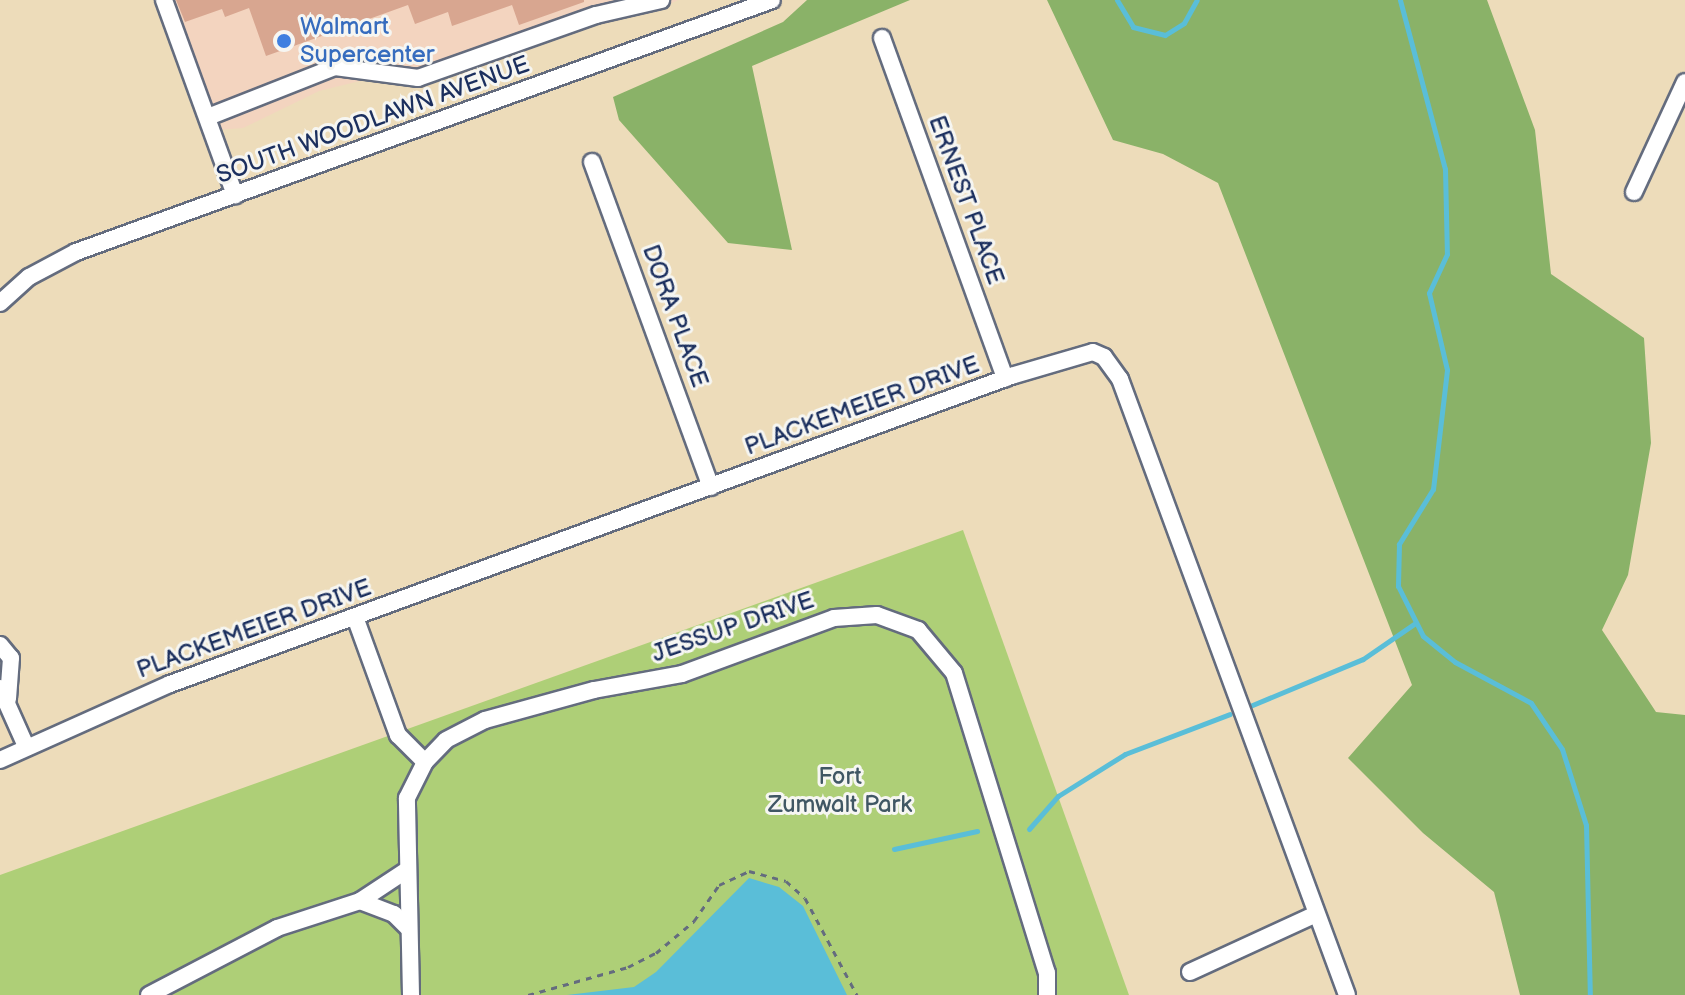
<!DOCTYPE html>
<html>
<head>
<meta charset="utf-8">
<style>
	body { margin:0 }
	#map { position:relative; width:1685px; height:995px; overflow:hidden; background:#eddcba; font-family:"Balsamiq Sans",sans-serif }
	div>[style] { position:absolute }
	.built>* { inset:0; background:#f3d4bf }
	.green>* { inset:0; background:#aecf77 }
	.forest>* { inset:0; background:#8ab268 }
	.water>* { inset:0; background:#5abed8 }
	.stream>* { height:5px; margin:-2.5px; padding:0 2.5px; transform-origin:2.5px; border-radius:2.5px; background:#5abed8 }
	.building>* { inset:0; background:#d8a690 }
	.path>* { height:3px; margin-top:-1.5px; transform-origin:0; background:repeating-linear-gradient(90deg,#646c7e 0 6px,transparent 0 12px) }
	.roads { filter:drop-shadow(2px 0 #646c7e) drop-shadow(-2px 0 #646c7e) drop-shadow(0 2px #646c7e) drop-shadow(0 -2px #646c7e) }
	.minor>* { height:16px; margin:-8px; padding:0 8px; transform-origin:8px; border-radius:8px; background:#fff }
	.dots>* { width:22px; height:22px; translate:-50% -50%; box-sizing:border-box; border:4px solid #f6f6f2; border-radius:50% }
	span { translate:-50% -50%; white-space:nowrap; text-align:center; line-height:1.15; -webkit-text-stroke:6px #f6f6f2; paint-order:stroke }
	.shop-label { font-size:24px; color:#366cbe }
	.left { translate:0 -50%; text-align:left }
	.street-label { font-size:24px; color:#1b2f5e }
	.park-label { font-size:24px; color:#405764 }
</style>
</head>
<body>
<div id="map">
	<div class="built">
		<div style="clip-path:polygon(154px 0,678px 0,654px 12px,566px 32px,422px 85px,364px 80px,319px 91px,243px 128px,205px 131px)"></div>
	</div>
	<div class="green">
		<div style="clip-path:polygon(963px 530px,1129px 995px,0 995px,0 875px)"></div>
	</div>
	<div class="forest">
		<div style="clip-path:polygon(807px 0,910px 0,752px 66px,792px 250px,728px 243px,619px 120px,613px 97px,783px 22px)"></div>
		<div style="clip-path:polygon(1047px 0,1487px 0,1535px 130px,1551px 274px,1644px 338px,1651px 443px,1628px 575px,1602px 630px,1656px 712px,1685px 715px,1685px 995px,1520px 995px,1494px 892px,1423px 833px,1348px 758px,1412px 685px,1218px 183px,1163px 154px,1113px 140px)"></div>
	</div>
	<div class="water">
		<div style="clip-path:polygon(749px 878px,779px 887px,803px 906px,847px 995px,567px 995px,634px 987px,656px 972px)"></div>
	</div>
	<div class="stream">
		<div style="left:1117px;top:0;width:31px;rotate:59deg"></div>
		<div style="left:1133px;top:27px;width:33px;rotate:14deg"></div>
		<div style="left:1165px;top:35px;width:22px;rotate:-32deg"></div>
		<div style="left:1184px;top:23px;width:26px;rotate:-61deg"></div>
		<div style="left:1400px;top:0;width:175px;rotate:75.1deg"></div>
		<div style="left:1445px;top:169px;width:85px;rotate:88.7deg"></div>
		<div style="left:1447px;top:254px;width:43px;rotate:114.8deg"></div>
		<div style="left:1429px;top:293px;width:79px;rotate:76.8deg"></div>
		<div style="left:1447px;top:370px;width:120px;rotate:96.7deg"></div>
		<div style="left:1433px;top:489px;width:65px;rotate:121.7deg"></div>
		<div style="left:1399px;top:544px;width:42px;rotate:91.4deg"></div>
		<div style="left:1398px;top:586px;width:56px;rotate:63.4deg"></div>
		<div style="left:1423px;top:636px;width:41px;rotate:39.1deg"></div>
		<div style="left:1455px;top:662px;width:86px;rotate:28.3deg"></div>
		<div style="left:1531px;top:703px;width:55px;rotate:56deg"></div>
		<div style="left:1562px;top:749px;width:80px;rotate:72.5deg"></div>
		<div style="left:1586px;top:825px;width:170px;rotate:88.7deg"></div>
		<div style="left:1250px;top:706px;width:122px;rotate:-22.6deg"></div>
		<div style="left:1363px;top:659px;width:62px;rotate:-34.5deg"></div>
		<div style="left:1029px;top:829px;width:44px;rotate:-48.7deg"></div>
		<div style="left:1058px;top:796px;width:79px;rotate:-32.1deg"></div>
		<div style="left:1125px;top:754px;width:112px;rotate:-20.9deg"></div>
		<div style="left:894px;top:849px;width:85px;rotate:-12.2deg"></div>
	</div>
	<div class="building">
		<div style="clip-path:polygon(176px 0,584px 0,584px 2px,519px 25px,512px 5px,452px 26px,448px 12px,415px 24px,408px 5px,266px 56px,249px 8px,225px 17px,222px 9px,185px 22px)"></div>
	</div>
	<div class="path">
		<div style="left:528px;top:995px;width:104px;rotate:-15.6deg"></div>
		<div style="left:628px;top:967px;width:31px;rotate:-27deg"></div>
		<div style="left:656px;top:953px;width:50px;rotate:-40.1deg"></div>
		<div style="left:694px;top:921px;width:44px;rotate:-55.2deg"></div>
		<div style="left:719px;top:885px;width:33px;rotate:-25deg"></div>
		<div style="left:749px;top:871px;width:38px;rotate:15deg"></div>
		<div style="left:786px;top:881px;width:25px;rotate:42deg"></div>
		<div style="left:805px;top:898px;width:110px;rotate:61.8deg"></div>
	</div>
	<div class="roads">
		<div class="minor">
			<div style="left:164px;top:0;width:208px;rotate:70deg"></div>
			<div style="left:882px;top:38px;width:362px;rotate:70.1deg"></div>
			<div style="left:208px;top:117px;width:136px;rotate:-21.5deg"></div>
			<div style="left:335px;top:67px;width:84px;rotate:7.5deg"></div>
			<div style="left:418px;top:78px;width:189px;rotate:-19.5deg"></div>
			<div style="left:596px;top:15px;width:67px;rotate:-13deg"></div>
			<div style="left:592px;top:162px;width:346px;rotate:69.9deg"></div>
			<div style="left:1634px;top:192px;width:121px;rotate:-65.1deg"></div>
			<div style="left:0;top:303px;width:39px;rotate:-42deg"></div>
			<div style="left:29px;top:277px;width:53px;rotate:-28deg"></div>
			<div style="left:76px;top:252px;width:740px;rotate:-19.9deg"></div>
			<div style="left:355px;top:617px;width:126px;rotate:70deg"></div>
			<div style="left:398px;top:735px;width:38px;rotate:45deg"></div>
			<div style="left:0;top:645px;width:17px;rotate:50deg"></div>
			<div style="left:11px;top:658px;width:41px;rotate:94.2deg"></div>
			<div style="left:0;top:688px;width:64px;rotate:65.9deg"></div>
			<div style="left:0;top:760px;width:186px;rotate:-24.1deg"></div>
			<div style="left:170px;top:684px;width:896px;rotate:-20.11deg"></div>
			<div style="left:1011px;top:376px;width:85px;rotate:-16.3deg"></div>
			<div style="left:1093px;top:352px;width:12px;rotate:24deg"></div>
			<div style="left:1104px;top:357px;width:27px;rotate:54deg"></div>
			<div style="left:1120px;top:379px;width:656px;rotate:69.77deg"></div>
			<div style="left:360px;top:901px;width:36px;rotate:21deg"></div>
			<div style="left:394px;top:914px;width:21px;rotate:45deg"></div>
			<div style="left:1190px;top:972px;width:139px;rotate:-24.7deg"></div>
			<div style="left:149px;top:995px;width:144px;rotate:-27.6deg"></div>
			<div style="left:277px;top:928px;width:87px;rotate:-18deg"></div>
			<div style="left:360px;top:901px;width:56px;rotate:-33.4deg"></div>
			<div style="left:411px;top:995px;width:197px;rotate:-91.2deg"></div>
			<div style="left:407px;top:798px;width:40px;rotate:-63.4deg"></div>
			<div style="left:425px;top:762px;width:30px;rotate:-46deg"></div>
			<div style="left:446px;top:740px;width:44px;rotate:-27.1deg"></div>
			<div style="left:485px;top:720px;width:113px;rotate:-15.4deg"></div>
			<div style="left:594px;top:690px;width:89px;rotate:-10.3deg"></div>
			<div style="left:682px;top:674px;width:162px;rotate:-20.2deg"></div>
			<div style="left:834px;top:618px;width:43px;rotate:-4deg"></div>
			<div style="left:877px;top:615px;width:44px;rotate:20.1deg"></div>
			<div style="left:918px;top:630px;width:56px;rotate:50.1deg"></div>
			<div style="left:954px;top:673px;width:314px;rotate:72.8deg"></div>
			<div style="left:1047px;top:973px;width:22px;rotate:90deg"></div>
		</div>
	</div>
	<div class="dots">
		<div style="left:284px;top:41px;background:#3f7fe0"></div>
	</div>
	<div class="shop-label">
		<span class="left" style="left:300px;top:41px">Walmart<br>Supercenter</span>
	</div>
	<div class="street-label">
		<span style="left:373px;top:120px;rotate:-20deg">SOUTH WOODLAWN AVENUE</span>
		<span style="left:966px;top:200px;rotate:70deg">ERNEST PLACE</span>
		<span style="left:675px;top:316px;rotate:70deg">DORA PLACE</span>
		<span style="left:862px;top:406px;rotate:-20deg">PLACKEMEIER DRIVE</span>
		<span style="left:733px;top:627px;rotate:-19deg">JESSUP DRIVE</span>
		<span style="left:254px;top:629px;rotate:-20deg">PLACKEMEIER DRIVE</span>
	</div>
	<div class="park-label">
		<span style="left:840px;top:791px">Fort<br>Zumwalt Park</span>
	</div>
</div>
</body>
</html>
